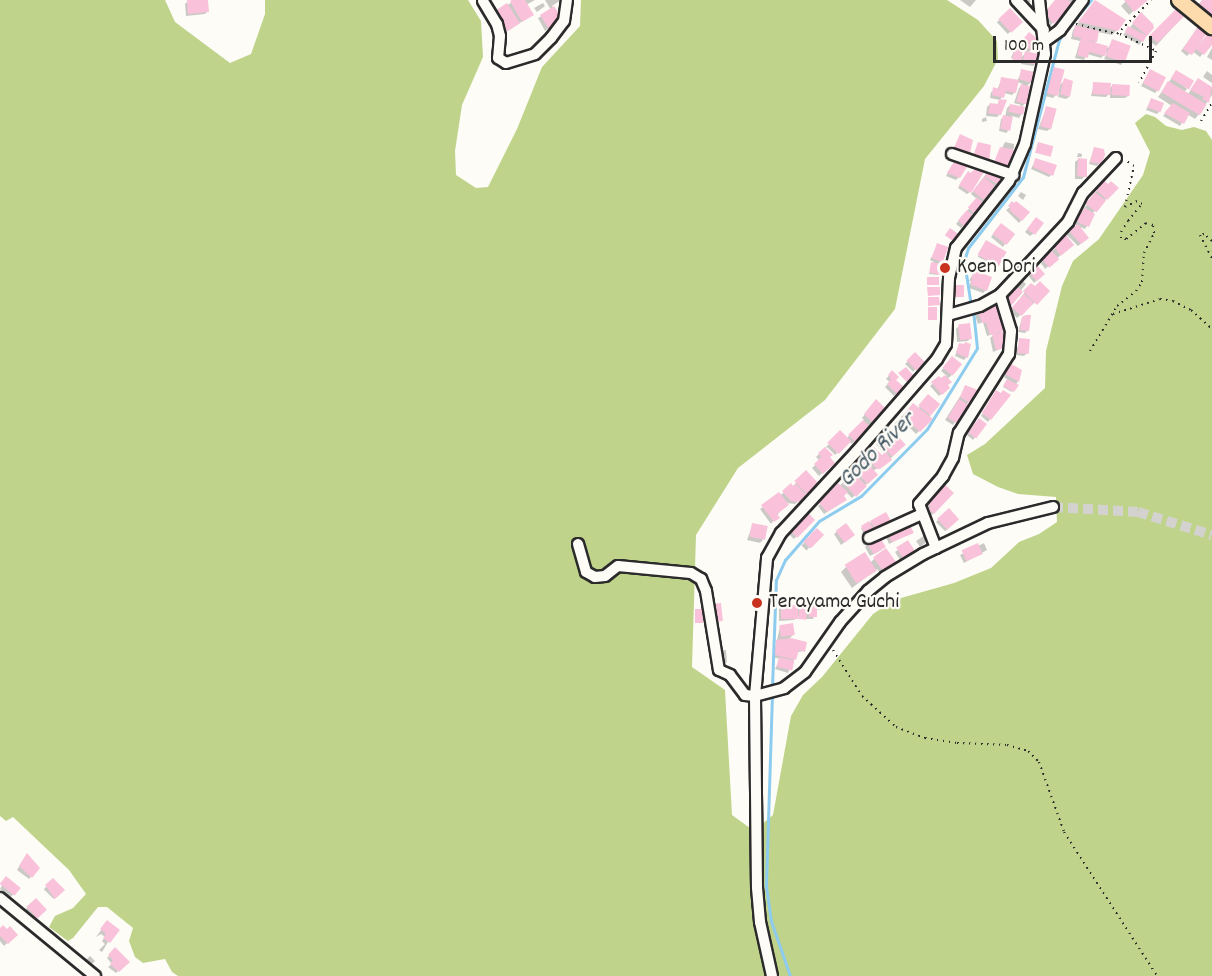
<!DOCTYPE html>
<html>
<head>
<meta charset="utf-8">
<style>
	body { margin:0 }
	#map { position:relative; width:1212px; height:976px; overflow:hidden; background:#fdfcf7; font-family:Dekko,sans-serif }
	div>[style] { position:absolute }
	.green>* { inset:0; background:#bfd48a }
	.shadow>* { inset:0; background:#0003; transform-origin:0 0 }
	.stream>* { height:3px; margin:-1.5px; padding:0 1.5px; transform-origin:1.5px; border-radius:1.5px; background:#8dccee }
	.building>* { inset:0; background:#f9c2da; transform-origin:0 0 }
	.minor-tunnel>* { height:10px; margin-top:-5px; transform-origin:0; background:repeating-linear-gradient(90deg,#d3d2ce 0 10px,transparent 0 15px) }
	.path>* { height:2px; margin-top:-1px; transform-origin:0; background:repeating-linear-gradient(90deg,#2b2b2b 0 1.5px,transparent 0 6px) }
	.roads { filter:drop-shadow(2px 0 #2b2b2b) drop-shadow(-2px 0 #2b2b2b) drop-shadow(0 2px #2b2b2b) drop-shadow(0 -2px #2b2b2b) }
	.minor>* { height:10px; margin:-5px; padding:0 5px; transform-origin:5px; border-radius:5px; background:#fdfcf7 }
	.major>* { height:14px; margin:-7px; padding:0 7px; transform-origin:7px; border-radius:7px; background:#fedbac }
	.dots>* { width:16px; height:16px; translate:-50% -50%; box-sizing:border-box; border:3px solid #fdfcf7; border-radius:50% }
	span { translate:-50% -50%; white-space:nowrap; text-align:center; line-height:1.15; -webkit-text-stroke:4.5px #fdfcf7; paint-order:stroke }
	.poi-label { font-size:22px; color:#2b2b2b }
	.left { translate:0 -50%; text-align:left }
	.water-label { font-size:24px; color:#485b66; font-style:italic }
	.scale { position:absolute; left:993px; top:36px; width:159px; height:27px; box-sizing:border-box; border:3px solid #2b2b2b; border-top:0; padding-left:8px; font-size:18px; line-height:21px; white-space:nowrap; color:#2b2b2b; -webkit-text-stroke:4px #fdfcf7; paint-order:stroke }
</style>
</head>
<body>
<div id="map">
	<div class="green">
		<div style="clip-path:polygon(0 0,165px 0,175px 22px,230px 63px,251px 54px,265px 14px,265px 0,468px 0,481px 21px,483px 57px,462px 105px,455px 151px,456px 175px,476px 188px,488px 187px,517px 129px,542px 67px,580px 26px,581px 0,947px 0,978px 20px,997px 41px,998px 59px,984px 86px,925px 159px,895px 309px,825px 400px,738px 468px,696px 535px,692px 667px,725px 690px,732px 815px,754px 831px,773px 815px,791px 716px,803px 695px,822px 677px,873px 614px,894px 600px,954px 583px,991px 568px,1019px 542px,1039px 534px,1057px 522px,1056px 497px,1018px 494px,998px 487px,973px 474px,967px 455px,985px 444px,1045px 388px,1046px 351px,1062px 286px,1073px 261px,1099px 239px,1143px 175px,1150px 152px,1135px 123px,1146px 114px,1155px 117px,1166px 126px,1182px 130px,1194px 127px,1206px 131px,1212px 140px,1212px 976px,178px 976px,172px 972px,165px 959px,143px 963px,135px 957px,129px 941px,133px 928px,107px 907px,98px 907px,73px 938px,68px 941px,49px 927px,55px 916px,73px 908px,86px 894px,69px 870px,13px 817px,6px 821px,0 816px)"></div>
	</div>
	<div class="shadow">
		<div style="clip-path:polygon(206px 0,207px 12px,205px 14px,186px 16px,185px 4px,188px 1px)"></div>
		<div style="clip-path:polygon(515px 0,535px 0,526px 5px,529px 17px,504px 33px,493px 15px)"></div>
		<div style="clip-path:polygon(545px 0,561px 0,552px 6px,560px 18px,545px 31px,538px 18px,551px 10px)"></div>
		<div style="clip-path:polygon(960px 0,976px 0,970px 7px)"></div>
		<div style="clip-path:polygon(1014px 0,1029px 0,1031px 1px,1022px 9px)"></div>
		<div style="clip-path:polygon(1057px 0,1074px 0,1050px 26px,1042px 16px)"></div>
		<div style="clip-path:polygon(1127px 0,1146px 0,1129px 15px,1121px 6px)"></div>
		<div style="clip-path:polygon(543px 3px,545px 6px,537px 12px,534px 8px)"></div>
		<div style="clip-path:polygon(1091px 7px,1117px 30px,1112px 35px,1098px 32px,1095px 44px,1108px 48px,1113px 41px,1123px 62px,1121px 65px,1104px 59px,1107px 52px,1101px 58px,1087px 54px,1084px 60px,1075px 58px,1080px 41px,1071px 39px,1073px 30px)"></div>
		<div style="left:1010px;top:10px;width:16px;height:18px;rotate:47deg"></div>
		<div style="clip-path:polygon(1176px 11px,1182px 17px,1156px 46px,1148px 40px)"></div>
		<div style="clip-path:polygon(1141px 15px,1153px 28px,1139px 45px,1123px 35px)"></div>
		<div style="clip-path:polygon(1197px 29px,1198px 45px,1208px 35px,1212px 42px,1200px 57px,1192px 51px,1187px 56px,1181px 51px)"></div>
		<div style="clip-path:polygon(1029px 34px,1031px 50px,1027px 53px,1036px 63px,1033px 66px,1021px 64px,1022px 59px,1020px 61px,1011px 58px,1015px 48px,1021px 58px,1027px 51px,1019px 45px)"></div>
		<div style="clip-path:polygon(1212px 48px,1212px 60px,1207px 57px)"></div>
		<div style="clip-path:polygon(1054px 68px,1059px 86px,1065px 80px,1069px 97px,1066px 99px,1058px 97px,1059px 92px,1053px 98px,1045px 96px)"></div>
		<div style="clip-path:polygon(1022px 71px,1031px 82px,1026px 87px,1025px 103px,1021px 108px,1021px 115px,1019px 118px,1012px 116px,1007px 133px,999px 131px,1001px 119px,1005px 117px,1007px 108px,1010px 105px,1020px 107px,1021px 105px,1014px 103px,1019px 88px,1023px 84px,1017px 82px,1015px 92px,1012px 95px,1004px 93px,1000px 100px,990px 98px,991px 92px,997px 90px,1002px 78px,1017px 81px)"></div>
		<div style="clip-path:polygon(1150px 71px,1158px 90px,1155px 93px,1141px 86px)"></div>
		<div style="clip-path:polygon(1207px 71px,1212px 75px,1212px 83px,1203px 77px)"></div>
		<div style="clip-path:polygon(1174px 75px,1187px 89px,1184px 92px,1188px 94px,1198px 80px,1212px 88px,1212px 95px,1199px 114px,1195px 119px,1187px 114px,1180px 126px,1163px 116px,1172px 106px,1158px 97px)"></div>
		<div style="clip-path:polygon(1094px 84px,1109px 89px,1113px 85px,1128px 96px,1125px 98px,1110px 98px,1110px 93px,1106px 97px,1091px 96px)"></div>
		<div style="clip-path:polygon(1151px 100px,1160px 111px,1157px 114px,1146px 110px)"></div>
		<div style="clip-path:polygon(999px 101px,1000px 114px,997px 117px,986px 116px,987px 107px,990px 104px,997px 105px)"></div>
		<div style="clip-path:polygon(1047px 107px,1050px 129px,1047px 131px,1038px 129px)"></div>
		<div style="clip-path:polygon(986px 117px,987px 121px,982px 122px,982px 119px)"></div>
		<div style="clip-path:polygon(1005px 142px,1014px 144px,1014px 148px,992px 168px)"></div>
		<div style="clip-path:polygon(1094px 148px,1100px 163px,1097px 166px,1089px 164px)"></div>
		<div style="clip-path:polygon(1078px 153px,1082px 154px,1082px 156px,1078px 160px,1085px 176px,1082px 179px,1075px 179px,1075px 162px,1081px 157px,1077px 157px)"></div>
		<div style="clip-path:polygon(1036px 159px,1051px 175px,1049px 177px,1031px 169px)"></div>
		<div style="clip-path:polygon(954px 162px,959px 177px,956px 180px,946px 176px)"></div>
		<div style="clip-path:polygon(989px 170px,998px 184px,961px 228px,956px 224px,977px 199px,971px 194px)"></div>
		<div style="clip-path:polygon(965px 176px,970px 192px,967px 194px,958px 188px)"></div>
		<div style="clip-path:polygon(1103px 182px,1106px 199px,1092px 214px,1087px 226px,1085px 229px,1073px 224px)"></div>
		<div style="clip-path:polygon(1021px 192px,1026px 195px,1023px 200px,1018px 196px)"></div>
		<div style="clip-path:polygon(1016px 203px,1028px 212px,1019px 223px,1006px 210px)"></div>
		<div style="clip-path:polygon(1034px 221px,1033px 234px,1030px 236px,1025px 232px)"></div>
		<div style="clip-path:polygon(1072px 226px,1084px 241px,1078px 246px,1065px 233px)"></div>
		<div style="clip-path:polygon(998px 228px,1005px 244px,1003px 247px,991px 237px)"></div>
		<div style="clip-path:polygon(1066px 237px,1072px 245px,1045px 269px,1041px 263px)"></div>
		<div style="clip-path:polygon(986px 242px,1000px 264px,997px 266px,978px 257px)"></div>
		<div style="clip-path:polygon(938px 245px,941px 261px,937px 265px,938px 275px,929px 274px,934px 262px,930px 260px)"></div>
		<div style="clip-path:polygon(1037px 267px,1043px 274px,1034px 283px,1028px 275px)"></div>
		<div style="clip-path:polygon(974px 272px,986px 290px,983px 293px,969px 288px,971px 281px,969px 281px)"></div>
		<div style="clip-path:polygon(1022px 280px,1026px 284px,1007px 308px,1004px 300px)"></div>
		<div style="clip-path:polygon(1029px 287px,1048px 291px,1017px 318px,1010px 311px)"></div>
		<div style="clip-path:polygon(997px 305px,1005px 328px,999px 334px,1005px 347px,993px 352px,990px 338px,996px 333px,987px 336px,983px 322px,978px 324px,975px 315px)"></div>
		<div style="clip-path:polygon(1022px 318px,1028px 330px,1025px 333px,1018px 332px)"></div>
		<div style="clip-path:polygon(959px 326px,970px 338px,968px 341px,957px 342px,956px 329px)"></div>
		<div style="clip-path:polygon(1020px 340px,1027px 353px,1024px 356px,1015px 355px)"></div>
		<div style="clip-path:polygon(959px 344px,967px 357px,964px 360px,955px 356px)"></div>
		<div style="left:915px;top:354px;width:11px;height:14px;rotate:45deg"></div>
		<div style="clip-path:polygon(950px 360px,952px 375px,947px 379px,946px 385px,948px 388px,939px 396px,930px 386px,939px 378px,941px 380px,947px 376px,941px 371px)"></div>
		<div style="clip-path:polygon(1008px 369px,1018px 381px,1012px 392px,1003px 387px,1008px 380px,1004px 377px)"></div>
		<div style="clip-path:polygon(892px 372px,894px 380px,902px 387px,894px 396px,885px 387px,890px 382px,886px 379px)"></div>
		<div style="clip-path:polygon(966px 387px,976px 391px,953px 425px,945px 420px)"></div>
		<div style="clip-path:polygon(996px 392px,990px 419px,988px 422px,981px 416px)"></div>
		<div style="clip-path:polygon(925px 399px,931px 419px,916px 434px,903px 421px,896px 427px,894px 424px,910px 408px,918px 409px)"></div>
		<div style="clip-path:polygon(873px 404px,884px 409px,852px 444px,849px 441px,835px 455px,827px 447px,825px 449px,833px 463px,819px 476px,812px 468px,820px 461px,816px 457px,841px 432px,847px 438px,864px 420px,862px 418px)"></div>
		<div style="clip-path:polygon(976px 422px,985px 424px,973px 440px,967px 435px)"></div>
		<div style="clip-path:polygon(892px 431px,904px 445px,887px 462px,873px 471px,876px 475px,852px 498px,846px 492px,842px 496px,843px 502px,824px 514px,818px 506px,853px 473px,850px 470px,865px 456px,882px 457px,885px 455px,876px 444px)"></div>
		<div style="clip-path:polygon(806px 473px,816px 483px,795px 504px,786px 503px,771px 524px,760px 509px,792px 487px)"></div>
		<div style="clip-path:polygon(939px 487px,951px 493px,931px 516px,925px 508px,930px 503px,927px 500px)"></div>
		<div style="left:948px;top:510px;width:13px;height:17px;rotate:45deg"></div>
		<div style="left:808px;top:515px;width:7px;height:27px;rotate:45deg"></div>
		<div style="clip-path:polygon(871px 522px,887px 523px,864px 534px,861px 528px)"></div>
		<div style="clip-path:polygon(753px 524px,763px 540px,760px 543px,747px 540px)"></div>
		<div style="clip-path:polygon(845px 525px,850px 538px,841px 545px,834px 534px)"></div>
		<div style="left:817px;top:530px;width:7px;height:22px;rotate:45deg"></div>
		<div style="clip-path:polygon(913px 532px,889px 544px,886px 537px,888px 535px)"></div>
		<div style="clip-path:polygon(925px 535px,925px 543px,920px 547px,916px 541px)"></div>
		<div style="clip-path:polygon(908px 543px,911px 553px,900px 560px,895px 552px)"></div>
		<div style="clip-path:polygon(984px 543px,987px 550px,964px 563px,960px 555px)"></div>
		<div style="clip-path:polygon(868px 544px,881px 550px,870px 556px,865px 547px)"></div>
		<div style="clip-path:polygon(874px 559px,892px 564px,880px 573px,877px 569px,852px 588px,841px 572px,846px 567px,870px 563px)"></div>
		<div style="clip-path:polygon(820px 601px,823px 601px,823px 609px,816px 610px,813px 619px,800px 619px,800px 615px,794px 620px,779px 621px,779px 609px,782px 606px,797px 610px,810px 602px,816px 605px)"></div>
		<div style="clip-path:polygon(780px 627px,793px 635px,789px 639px,804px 651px,797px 652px,788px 673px,775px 669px,780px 659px,773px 657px)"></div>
		<div style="clip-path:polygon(719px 650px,726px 650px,727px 662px,724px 665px,717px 666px)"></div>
		<div style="clip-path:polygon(25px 857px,38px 868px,29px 879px,17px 870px)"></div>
		<div style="clip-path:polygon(6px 878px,18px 888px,11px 897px,0 889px)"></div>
		<div style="left:53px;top:880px;width:14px;height:13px;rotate:45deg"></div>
		<div style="left:36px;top:900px;width:13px;height:16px;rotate:48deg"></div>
		<div style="clip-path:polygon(107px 922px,108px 942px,102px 952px,99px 950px,105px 944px,102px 941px,105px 937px,101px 934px,96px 937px)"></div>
		<div style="clip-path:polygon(0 930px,16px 935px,4px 946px,0 941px)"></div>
		<div style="clip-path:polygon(115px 950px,128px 962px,116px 973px,108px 967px,112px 964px,107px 958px)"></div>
		<div style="left:90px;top:956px;width:7px;height:6px;rotate:45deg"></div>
	</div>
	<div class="stream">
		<div style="left:1070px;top:25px;width:33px;rotate:-50deg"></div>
		<div style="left:971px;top:306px;width:46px;rotate:-98.8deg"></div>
		<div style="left:964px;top:261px;width:14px;rotate:-73deg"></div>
		<div style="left:968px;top:248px;width:90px;rotate:-52.2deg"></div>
		<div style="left:1023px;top:177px;width:142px;rotate:-75.3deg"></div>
		<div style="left:1059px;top:40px;width:9px;rotate:-58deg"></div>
		<div style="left:772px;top:687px;width:107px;rotate:-87.9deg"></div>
		<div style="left:776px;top:580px;width:22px;rotate:-66deg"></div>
		<div style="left:785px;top:560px;width:52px;rotate:-48.9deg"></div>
		<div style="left:819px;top:521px;width:49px;rotate:-30.8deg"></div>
		<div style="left:861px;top:496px;width:94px;rotate:-45.4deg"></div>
		<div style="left:927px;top:429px;width:95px;rotate:-58.3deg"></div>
		<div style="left:977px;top:348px;width:36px;rotate:-96deg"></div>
		<div style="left:772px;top:694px;width:192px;rotate:91.8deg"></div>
		<div style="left:766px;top:886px;width:35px;rotate:82deg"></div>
		<div style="left:771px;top:921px;width:58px;rotate:70.9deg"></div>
	</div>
	<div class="building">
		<div style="clip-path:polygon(187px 0,208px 0,209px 12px,188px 14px)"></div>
		<div style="clip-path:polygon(512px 0,525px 0,534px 15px,522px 22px,510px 1px)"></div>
		<div style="clip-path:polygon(1055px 0,1068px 0,1073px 4px,1054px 24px,1044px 13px)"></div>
		<div style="clip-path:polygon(1095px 0,1126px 20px,1118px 31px,1078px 22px)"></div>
		<div style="clip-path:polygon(1124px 0,1148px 0,1134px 12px)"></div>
		<div style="clip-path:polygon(1202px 0,1212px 0,1212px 23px,1195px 9px)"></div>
		<div style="left:507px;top:3px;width:24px;height:15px;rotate:57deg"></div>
		<div style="clip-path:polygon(554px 6px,562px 18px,549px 29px,540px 15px)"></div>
		<div style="left:1010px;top:8px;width:19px;height:16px;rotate:47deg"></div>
		<div style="left:1176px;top:9px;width:11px;height:37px;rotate:45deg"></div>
		<div style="clip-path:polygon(1141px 12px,1153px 24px,1154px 28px,1147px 36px,1132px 23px)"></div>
		<div style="clip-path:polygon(1075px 25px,1099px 31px,1097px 42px,1085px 40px,1108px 46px,1105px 56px,1089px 52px,1088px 58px,1077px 55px,1081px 38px,1073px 36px)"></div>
		<div style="left:1199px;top:25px;width:11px;height:29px;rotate:34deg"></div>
		<div style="left:1128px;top:26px;width:21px;height:7px;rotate:28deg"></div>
		<div style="left:1029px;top:32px;width:14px;height:13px;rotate:39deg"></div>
		<div style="clip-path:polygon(1208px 33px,1212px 37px,1212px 45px,1204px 55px,1196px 49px)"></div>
		<div style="left:1112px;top:39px;width:20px;height:18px;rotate:20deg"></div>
		<div style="left:1014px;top:46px;width:9px;height:14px;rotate:6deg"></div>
		<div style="left:1025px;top:51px;width:14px;height:11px;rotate:12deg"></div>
		<div style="left:1054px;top:67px;width:11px;height:27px;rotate:15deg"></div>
		<div style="clip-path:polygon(1021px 69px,1035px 72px,1032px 83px,1019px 79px)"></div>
		<div style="left:1150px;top:69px;width:18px;height:16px;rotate:27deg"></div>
		<div style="left:1176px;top:70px;width:21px;height:10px;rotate:31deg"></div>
		<div style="clip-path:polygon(1001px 77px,1019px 80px,1016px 93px,1006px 91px,1004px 98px,992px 95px,993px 87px,999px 89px)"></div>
		<div style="clip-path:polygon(1064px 78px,1073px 81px,1070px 97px,1060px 94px)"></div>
		<div style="clip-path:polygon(1198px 78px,1212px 87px,1209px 103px,1202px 99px,1204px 97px,1190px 90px)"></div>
		<div style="left:1168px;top:81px;width:45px;height:13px;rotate:31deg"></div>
		<div style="left:1093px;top:82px;width:18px;height:12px;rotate:3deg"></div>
		<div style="left:1021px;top:84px;width:11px;height:18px;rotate:15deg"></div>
		<div style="left:1112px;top:84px;width:18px;height:11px;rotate:3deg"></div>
		<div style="left:1151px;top:98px;width:14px;height:10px;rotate:21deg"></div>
		<div style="clip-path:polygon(999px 99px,1007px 100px,1001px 115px,988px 113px,990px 103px,998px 104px)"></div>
		<div style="clip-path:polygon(1173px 103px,1190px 113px,1184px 124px,1164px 113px)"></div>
		<div style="left:1010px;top:104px;width:15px;height:8px;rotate:11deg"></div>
		<div style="left:1046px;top:106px;width:11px;height:21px;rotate:15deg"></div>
		<div style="left:1003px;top:115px;width:10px;height:14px;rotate:11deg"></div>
		<div style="clip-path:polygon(960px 134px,973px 140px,969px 157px,953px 150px)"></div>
		<div style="clip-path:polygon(978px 142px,991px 145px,989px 163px,972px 159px)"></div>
		<div style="left:1038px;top:142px;width:16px;height:11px;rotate:15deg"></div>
		<div style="clip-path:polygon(1000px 147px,1016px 150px,1011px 170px,993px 165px)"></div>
		<div style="clip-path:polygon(1094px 147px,1104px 149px,1105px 155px,1101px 164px,1090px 162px)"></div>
		<div style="clip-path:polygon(957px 157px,967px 167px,960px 178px,947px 173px)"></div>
		<div style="clip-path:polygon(1035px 158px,1057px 165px,1053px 176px,1033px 167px)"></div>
		<div style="clip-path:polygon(1078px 158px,1087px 159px,1087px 177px,1077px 176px)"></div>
		<div style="clip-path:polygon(977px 168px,984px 172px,971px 193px,959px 185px,968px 171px,970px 173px)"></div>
		<div style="clip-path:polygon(988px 168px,1002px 176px,999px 185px,985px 177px)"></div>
		<div style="left:984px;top:177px;width:14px;height:18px;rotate:39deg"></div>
		<div style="clip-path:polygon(1103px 180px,1108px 184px,1111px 181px,1119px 188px,1107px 200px,1095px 189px)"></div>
		<div style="left:1095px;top:192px;width:14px;height:15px;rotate:39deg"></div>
		<div style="left:977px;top:197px;width:9px;height:14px;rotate:41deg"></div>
		<div style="clip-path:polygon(1012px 201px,1014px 203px,1016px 201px,1030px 212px,1022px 221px,1009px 210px,1011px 208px,1008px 206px)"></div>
		<div style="clip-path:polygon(1085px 208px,1095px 214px,1089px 227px,1075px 221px,1080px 209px,1083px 211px)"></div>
		<div style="left:967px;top:210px;width:9px;height:14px;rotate:41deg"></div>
		<div style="left:1036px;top:217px;width:10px;height:15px;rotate:37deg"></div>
		<div style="left:1001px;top:223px;width:18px;height:14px;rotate:38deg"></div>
		<div style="clip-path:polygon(1073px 224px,1074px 227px,1078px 224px,1089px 238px,1081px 244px,1067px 229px)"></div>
		<div style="left:950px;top:228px;width:12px;height:9px;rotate:35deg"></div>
		<div style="left:1066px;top:235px;width:13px;height:17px;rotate:51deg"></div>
		<div style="left:986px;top:240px;width:24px;height:17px;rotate:30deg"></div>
		<div style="left:937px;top:243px;width:12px;height:16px;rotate:20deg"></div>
		<div style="left:1052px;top:251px;width:11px;height:13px;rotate:49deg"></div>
		<div style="left:931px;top:262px;width:11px;height:11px;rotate:10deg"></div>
		<div style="left:1037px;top:265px;width:12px;height:11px;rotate:48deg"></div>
		<div style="clip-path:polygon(973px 270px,992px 277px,987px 291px,971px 285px)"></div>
		<div style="left:927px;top:277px;width:12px;height:8px"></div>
		<div style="clip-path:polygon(1040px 281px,1050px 291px,1037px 305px,1023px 291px,1031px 283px,1035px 286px)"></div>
		<div style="left:955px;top:285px;width:9px;height:12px"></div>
		<div style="clip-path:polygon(1016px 285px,1023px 292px,1011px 306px,1006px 302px,1008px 299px,1005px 296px)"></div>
		<div style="clip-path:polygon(927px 287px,940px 287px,940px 295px,928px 296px)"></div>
		<div style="left:1024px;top:294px;width:13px;height:18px;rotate:42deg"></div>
		<div style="clip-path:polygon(928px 297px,939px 297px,940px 305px,928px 306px)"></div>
		<div style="left:998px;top:303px;width:13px;height:22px;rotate:67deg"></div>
		<div style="left:928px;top:307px;width:9px;height:13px"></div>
		<div style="clip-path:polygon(1026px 315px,1031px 315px,1029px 331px,1020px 330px,1022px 317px)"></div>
		<div style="left:1003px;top:316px;width:14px;height:18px;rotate:73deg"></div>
		<div style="left:970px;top:323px;width:16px;height:12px;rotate:83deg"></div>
		<div style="clip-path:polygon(1006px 331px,1007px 348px,996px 350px,992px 334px)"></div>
		<div style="left:1019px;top:338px;width:11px;height:15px;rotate:5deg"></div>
		<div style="clip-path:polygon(965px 342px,971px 344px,968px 358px,956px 353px,959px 343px,964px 344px)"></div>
		<div style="left:915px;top:352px;width:14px;height:12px;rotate:45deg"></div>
		<div style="left:952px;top:356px;width:13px;height:15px;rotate:39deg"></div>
		<div style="clip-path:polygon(1011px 364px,1022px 370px,1019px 382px,1005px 374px)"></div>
		<div style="clip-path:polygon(906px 367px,914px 376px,907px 382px,898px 373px)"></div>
		<div style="clip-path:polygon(892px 370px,899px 377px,896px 380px,904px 387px,897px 394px,887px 384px,891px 379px,888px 375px)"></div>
		<div style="clip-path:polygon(945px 375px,952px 382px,948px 385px,950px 388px,942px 395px,931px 382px,939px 376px,941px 378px)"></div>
		<div style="clip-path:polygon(1007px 379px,1019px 385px,1014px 392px,1003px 386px)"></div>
		<div style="clip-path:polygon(965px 385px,978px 390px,970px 403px,960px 397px)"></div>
		<div style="clip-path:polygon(996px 390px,1001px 393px,1003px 390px,1011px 395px,991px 420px,982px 413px)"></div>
		<div style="left:928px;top:394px;width:16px;height:15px;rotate:40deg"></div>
		<div style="clip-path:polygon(876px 399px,886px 409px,873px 423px,864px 414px)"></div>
		<div style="left:959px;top:399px;width:12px;height:22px;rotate:31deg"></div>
		<div style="clip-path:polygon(913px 403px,933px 419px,920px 432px,903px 416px)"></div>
		<div style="left:979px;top:418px;width:10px;height:18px;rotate:37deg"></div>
		<div style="left:863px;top:420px;width:10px;height:21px;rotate:45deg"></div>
		<div style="left:892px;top:429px;width:21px;height:18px;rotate:49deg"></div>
		<div style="left:840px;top:430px;width:16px;height:18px;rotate:45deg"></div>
		<div style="clip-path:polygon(825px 447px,833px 455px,830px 457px,835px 463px,823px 474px,814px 464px,821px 457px,818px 453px)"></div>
		<div style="clip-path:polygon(874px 447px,882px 455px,886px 452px,892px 460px,880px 469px,877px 469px,864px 455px)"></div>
		<div style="left:862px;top:457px;width:24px;height:14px;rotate:48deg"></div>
		<div style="left:806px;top:470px;width:18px;height:16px;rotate:47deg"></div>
		<div style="clip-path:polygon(852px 472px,867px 486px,856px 497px,842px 481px)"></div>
		<div style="clip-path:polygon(942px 482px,954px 493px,934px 514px,928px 509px,931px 507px,927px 504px,931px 499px,929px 496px)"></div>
		<div style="clip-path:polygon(791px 483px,793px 486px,796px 484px,806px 495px,799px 502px,791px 501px,782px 491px)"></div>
		<div style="clip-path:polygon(838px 483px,848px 492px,844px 496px,847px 500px,827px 512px,819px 503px)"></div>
		<div style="clip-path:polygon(779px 492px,789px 505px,777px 514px,780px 518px,774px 522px,761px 505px)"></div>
		<div style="left:949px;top:508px;width:15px;height:16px;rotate:48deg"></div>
		<div style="left:886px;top:512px;width:10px;height:18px;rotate:61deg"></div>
		<div style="left:808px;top:513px;width:10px;height:25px;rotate:45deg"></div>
		<div style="clip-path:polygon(869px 521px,874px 530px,865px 534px,861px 526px)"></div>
		<div style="clip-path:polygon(908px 522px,914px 533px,892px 542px,887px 533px)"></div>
		<div style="left:752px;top:523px;width:16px;height:14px;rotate:11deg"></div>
		<div style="left:846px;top:523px;width:15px;height:13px;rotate:53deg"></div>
		<div style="left:817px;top:528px;width:10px;height:19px;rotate:45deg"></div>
		<div style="left:879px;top:536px;width:13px;height:14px;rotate:58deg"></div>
		<div style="left:908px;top:540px;width:13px;height:14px;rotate:58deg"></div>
		<div style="left:978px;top:543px;width:12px;height:18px;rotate:66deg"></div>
		<div style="left:886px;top:548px;width:17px;height:16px;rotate:54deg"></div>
		<div style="left:865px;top:552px;width:22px;height:24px;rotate:58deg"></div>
		<div style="left:809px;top:601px;width:8px;height:16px"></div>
		<div style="left:721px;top:603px;width:18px;height:11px;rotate:84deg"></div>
		<div style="left:800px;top:604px;width:8px;height:15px;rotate:7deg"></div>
		<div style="left:781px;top:605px;width:17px;height:14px"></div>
		<div style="left:695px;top:609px;width:8px;height:14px"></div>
		<div style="left:793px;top:623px;width:12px;height:14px;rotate:81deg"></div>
		<div style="clip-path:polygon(791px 638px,807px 642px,805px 652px,799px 650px,796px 660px,775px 655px,776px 640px)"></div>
		<div style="left:779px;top:657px;width:16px;height:10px;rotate:14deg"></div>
		<div style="clip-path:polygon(27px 853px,40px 868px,32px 878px,19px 866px)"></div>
		<div style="left:6px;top:876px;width:19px;height:10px;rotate:39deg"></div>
		<div style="clip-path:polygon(53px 878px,65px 890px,55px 899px,45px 885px)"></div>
		<div style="left:36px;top:898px;width:16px;height:13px;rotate:47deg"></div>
		<div style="clip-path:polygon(107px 920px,120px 930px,110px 943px,103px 938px,106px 934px,100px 929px)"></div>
		<div style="clip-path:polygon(3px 925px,7px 929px,10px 926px,18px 935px,8px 944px,0 936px,0 928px)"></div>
		<div style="clip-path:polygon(115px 947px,130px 962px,119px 972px,110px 964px,113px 960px,108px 955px)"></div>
	</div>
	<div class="minor-tunnel">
		<div style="left:1053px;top:507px;width:85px;rotate:3.4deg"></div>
		<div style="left:1138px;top:512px;width:77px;rotate:17.3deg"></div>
	</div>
	<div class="path">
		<div style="left:1076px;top:24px;width:42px;rotate:13.7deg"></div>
		<div style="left:1117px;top:34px;width:48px;rotate:-45deg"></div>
		<div style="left:1120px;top:34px;width:40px;rotate:25deg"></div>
		<div style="left:1156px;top:51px;width:36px;rotate:118deg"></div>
		<div style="left:1201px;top:121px;width:21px;rotate:-59deg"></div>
		<div style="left:1212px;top:241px;width:11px;rotate:-139deg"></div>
		<div style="left:1204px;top:234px;width:4px;rotate:166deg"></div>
		<div style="left:1200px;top:235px;width:27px;rotate:63deg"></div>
		<div style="left:1113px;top:314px;width:49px;rotate:-17.7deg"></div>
		<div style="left:1160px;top:299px;width:13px;rotate:9deg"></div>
		<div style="left:1173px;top:301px;width:20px;rotate:27deg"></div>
		<div style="left:1191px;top:310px;width:28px;rotate:42deg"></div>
		<div style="left:1090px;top:351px;width:52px;rotate:-59deg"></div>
		<div style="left:1117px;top:306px;width:24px;rotate:-38deg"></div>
		<div style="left:1136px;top:291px;width:11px;rotate:-56deg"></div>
		<div style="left:1142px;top:282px;width:29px;rotate:-86deg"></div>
		<div style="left:1144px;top:253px;width:22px;rotate:-63deg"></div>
		<div style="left:1154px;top:233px;width:8px;rotate:-97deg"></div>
		<div style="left:1153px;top:225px;width:7px;rotate:-164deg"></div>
		<div style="left:1146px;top:223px;width:26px;rotate:141deg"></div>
		<div style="left:1126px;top:239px;width:5px;rotate:-169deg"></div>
		<div style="left:1121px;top:238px;width:6px;rotate:-90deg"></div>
		<div style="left:1121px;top:232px;width:13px;rotate:-58deg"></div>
		<div style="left:1128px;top:221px;width:22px;rotate:-51deg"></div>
		<div style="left:1142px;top:204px;width:6px;rotate:-149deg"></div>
		<div style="left:1137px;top:201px;width:13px;rotate:153deg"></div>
		<div style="left:1125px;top:207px;width:42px;rotate:-77.6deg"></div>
		<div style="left:1134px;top:166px;width:11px;rotate:-146deg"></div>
		<div style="left:833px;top:650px;width:54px;rotate:57.8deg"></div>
		<div style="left:862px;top:696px;width:46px;rotate:42.4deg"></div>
		<div style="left:896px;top:727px;width:31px;rotate:21deg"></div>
		<div style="left:925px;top:738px;width:32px;rotate:9deg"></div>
		<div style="left:957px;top:743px;width:50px;rotate:2.3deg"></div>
		<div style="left:1007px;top:745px;width:22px;rotate:16deg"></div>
		<div style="left:1028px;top:751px;width:16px;rotate:45deg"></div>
		<div style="left:1039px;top:762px;width:74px;rotate:70.3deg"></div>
		<div style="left:1064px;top:832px;width:171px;rotate:57.1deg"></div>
	</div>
	<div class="roads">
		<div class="minor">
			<div style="left:1016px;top:0;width:41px;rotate:47deg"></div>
			<div style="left:483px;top:1px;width:27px;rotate:59deg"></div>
			<div style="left:497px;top:24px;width:12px;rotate:76deg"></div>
			<div style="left:500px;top:36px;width:22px;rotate:95deg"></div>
			<div style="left:498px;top:58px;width:9px;rotate:32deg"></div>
			<div style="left:506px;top:63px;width:30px;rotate:-17deg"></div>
			<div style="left:535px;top:54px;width:23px;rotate:-45deg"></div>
			<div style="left:551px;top:38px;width:21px;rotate:-53deg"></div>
			<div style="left:564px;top:21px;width:21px;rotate:-82deg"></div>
			<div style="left:1045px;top:41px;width:19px;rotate:-36deg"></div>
			<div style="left:1060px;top:30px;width:38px;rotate:-53deg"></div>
			<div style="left:952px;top:154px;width:65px;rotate:19deg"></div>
			<div style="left:948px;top:315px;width:33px;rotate:-16deg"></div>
			<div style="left:980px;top:306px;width:23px;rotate:-29deg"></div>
			<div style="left:1000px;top:295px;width:100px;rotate:-47deg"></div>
			<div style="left:1068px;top:222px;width:33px;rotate:-63deg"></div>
			<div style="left:1083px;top:193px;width:48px;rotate:-46.7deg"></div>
			<div style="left:869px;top:538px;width:58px;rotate:-24.4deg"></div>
			<div style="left:578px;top:544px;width:29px;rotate:74deg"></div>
			<div style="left:586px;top:572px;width:10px;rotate:29deg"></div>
			<div style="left:595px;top:577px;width:10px;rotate:-6deg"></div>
			<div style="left:605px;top:576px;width:16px;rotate:-38deg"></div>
			<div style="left:618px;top:566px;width:73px;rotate:5.5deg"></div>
			<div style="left:691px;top:573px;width:12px;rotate:31deg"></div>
			<div style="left:701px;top:579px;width:13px;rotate:67deg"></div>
			<div style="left:706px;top:591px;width:80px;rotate:80.7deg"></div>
			<div style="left:719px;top:670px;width:12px;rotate:24deg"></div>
			<div style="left:730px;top:675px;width:25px;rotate:53deg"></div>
			<div style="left:745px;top:695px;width:10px;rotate:6deg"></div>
			<div style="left:755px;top:696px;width:30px;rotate:-15deg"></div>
			<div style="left:784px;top:688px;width:26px;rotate:-37deg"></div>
			<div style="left:805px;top:672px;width:61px;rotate:-55deg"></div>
			<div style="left:840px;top:622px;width:42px;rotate:-47.9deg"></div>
			<div style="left:868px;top:591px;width:22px;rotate:-39deg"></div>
			<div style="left:885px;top:577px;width:44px;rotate:-31.2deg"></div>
			<div style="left:923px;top:554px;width:72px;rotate:-25.5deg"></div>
			<div style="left:988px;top:523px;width:67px;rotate:-13.8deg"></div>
			<div style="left:936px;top:548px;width:47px;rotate:-111.1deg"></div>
			<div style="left:919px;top:504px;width:37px;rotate:-49deg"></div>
			<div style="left:943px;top:476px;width:21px;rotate:-61deg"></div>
			<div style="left:953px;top:458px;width:26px;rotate:-77deg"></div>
			<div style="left:959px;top:433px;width:93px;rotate:-57.7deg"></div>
			<div style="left:1009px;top:354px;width:23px;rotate:-85deg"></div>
			<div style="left:1011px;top:331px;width:38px;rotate:-107deg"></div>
			<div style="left:0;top:898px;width:123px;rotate:39.4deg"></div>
			<div style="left:772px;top:976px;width:55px;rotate:-102.5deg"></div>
			<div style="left:760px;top:922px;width:34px;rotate:-95deg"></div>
			<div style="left:757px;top:888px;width:192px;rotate:-90.6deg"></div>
			<div style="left:755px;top:696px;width:139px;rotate:-85deg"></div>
			<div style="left:767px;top:558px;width:29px;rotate:-61deg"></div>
			<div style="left:781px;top:533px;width:110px;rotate:-47.2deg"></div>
			<div style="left:856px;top:452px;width:123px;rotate:-48.9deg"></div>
			<div style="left:937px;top:359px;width:17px;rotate:-59deg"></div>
			<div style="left:946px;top:344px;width:66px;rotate:-87.4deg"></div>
			<div style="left:949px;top:278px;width:31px;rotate:-77deg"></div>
			<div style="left:956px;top:248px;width:85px;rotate:-51.7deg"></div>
			<div style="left:1009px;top:181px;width:40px;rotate:-66.6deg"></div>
			<div style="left:1025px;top:144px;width:92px;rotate:-77.5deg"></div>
			<div style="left:1045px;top:54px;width:54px;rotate:-96.3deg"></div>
		</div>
		<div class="major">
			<div style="left:1179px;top:0;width:43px;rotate:39.3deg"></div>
		</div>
	</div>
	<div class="dots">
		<div style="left:945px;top:268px;background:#c8321e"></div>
		<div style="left:757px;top:603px;background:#c8321e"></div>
	</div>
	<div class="poi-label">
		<span class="left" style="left:957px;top:268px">Koen Dori</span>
		<span class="left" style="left:769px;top:603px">Terayama Guchi</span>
	</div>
	<div class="water-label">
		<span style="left:878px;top:451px;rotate:-44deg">Godo River</span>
	</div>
	<div class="scale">100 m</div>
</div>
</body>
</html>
